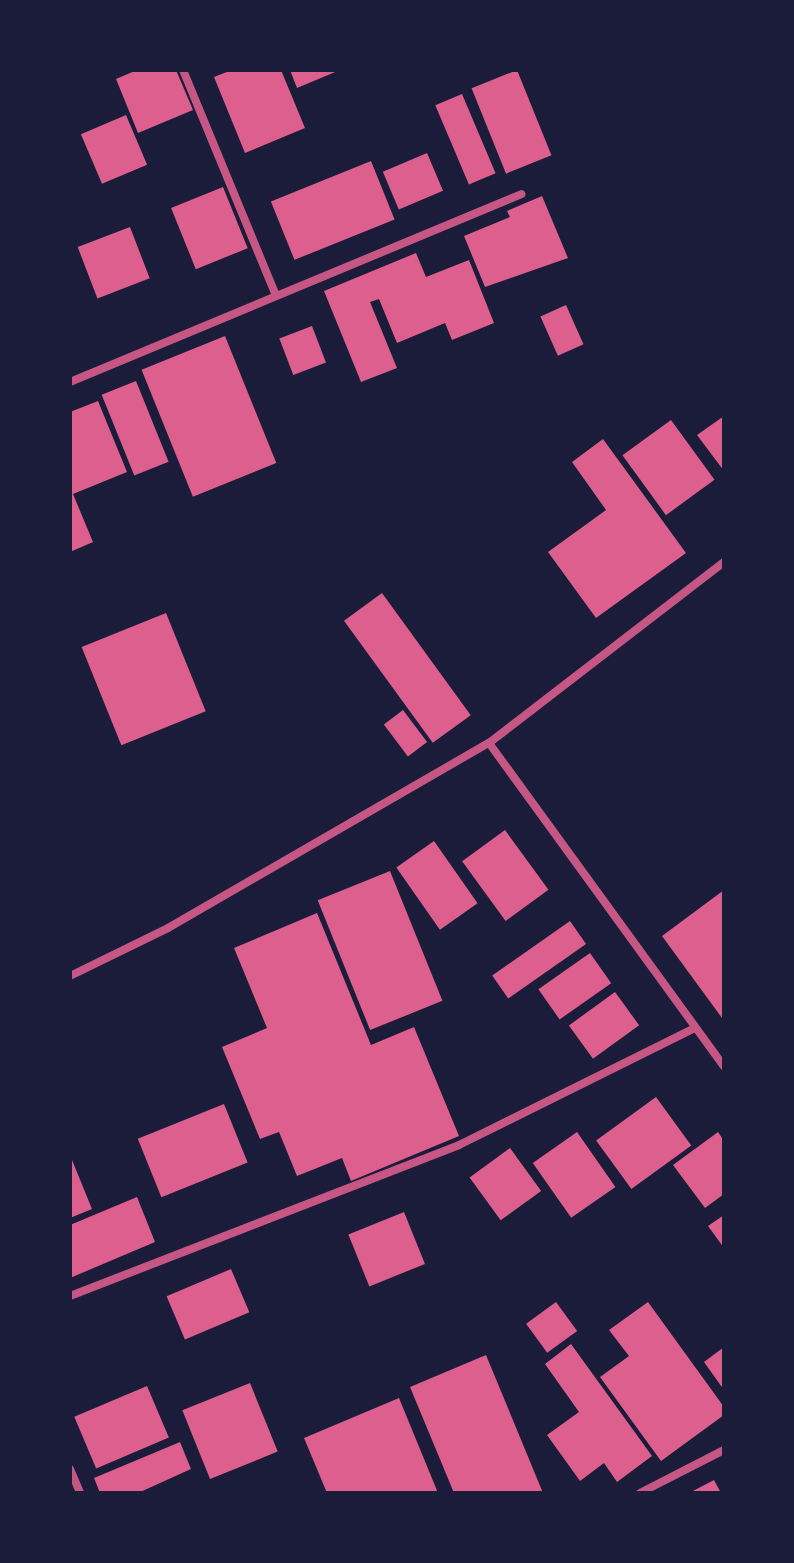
<!DOCTYPE html>
<html>
<head>
<meta charset="utf-8">
<style>
	body { margin:0 }
	#map { position:relative; width:794px; height:1563px; overflow:hidden; background:#1b1b3a; font-family:Barlow,sans-serif }
	div>[style] { position:absolute }
	.building>* { inset:0; background:#dd5f8e; transform-origin:0 0 }
	.minor>* { height:8px; margin:-4px; padding:0 4px; transform-origin:4px; border-radius:4px; background:#c65784 }
	span { translate:-50% -50%; white-space:nowrap; text-align:center; line-height:1.15; -webkit-text-stroke:8px #1b1b3a; paint-order:stroke }
	.frame { position:absolute; inset:0; border:72px solid #1b1b3a; pointer-events:none }
</style>
</head>
<body>
<div id="map">
	<div class="building">
		<div style="clip-path:polygon(137px 70px,176px 70px,193px 110px,138px 133px,116px 79px)"></div>
		<div style="clip-path:polygon(232px 70px,281px 70px,305px 128px,245px 153px,214px 77px)"></div>
		<div style="clip-path:polygon(290px 70px,340px 70px,297px 88px)"></div>
		<div style="left:517px;top:70px;width:92px;height:49px;rotate:68deg"></div>
		<div style="left:462px;top:94px;width:86px;height:29px;rotate:67deg"></div>
		<div style="left:126px;top:115px;width:54px;height:49px;rotate:67deg"></div>
		<div style="left:427px;top:153px;width:41px;height:48px;rotate:67deg"></div>
		<div style="left:371px;top:161px;width:63px;height:108px;rotate:68deg"></div>
		<div style="left:223px;top:187px;width:66px;height:56px;rotate:68deg"></div>
		<div style="clip-path:polygon(542px 196px,568px 258px,485px 287px,464px 236px,510px 217px,507px 211px)"></div>
		<div style="left:130px;top:227px;width:55px;height:56px;rotate:69deg"></div>
		<div style="clip-path:polygon(416px 253px,426px 277px,469px 260px,494px 323px,452px 340px,445px 323px,397px 343px,379px 299px,370px 302px,397px 368px,361px 382px,324px 291px)"></div>
		<div style="left:566px;top:305px;width:43px;height:28px;rotate:66deg"></div>
		<div style="left:312px;top:326px;width:39px;height:35px;rotate:69deg"></div>
		<div style="left:225px;top:336px;width:137px;height:90px;rotate:68deg"></div>
		<div style="left:136px;top:381px;width:87px;height:37px;rotate:68deg"></div>
		<div style="clip-path:polygon(98px 401px,127px 472px,73px 494px,93px 542px,70px 552px,70px 412px)"></div>
		<div style="clip-path:polygon(724px 416px,724px 471px,697px 435px)"></div>
		<div style="left:671px;top:420px;width:74px;height:60px;rotate:54deg"></div>
		<div style="clip-path:polygon(603px 439px,686px 553px,596px 618px,548px 552px,606px 510px,572px 462px)"></div>
		<div style="left:382px;top:593px;width:151px;height:47px;rotate:54deg"></div>
		<div style="left:166px;top:613px;width:106px;height:91px;rotate:68deg"></div>
		<div style="left:403px;top:710px;width:40px;height:24px;rotate:53deg"></div>
		<div style="left:505px;top:830px;width:74px;height:53px;rotate:54deg"></div>
		<div style="left:434px;top:841px;width:76px;height:46px;rotate:55deg"></div>
		<div style="left:390px;top:871px;width:140px;height:78px;rotate:68deg"></div>
		<div style="clip-path:polygon(724px 890px,724px 1016px,722px 1018px,662px 936px)"></div>
		<div style="clip-path:polygon(317px 913px,371px 1045px,414px 1027px,459px 1136px,351px 1181px,342px 1158px,297px 1176px,279px 1132px,260px 1139px,222px 1047px,267px 1028px,234px 948px)"></div>
		<div style="left:570px;top:921px;width:28px;height:95px;rotate:55deg"></div>
		<div style="left:590px;top:953px;width:37px;height:63px;rotate:55deg"></div>
		<div style="left:615px;top:992px;width:41px;height:57px;rotate:54deg"></div>
		<div style="left:656px;top:1097px;width:60px;height:74px;rotate:54deg"></div>
		<div style="left:224px;top:1104px;width:63px;height:93px;rotate:68deg"></div>
		<div style="left:577px;top:1132px;width:67px;height:54px;rotate:55deg"></div>
		<div style="clip-path:polygon(718px 1132px,724px 1141px,724px 1194px,705px 1208px,673px 1165px)"></div>
		<div style="left:510px;top:1148px;width:53px;height:50px;rotate:54deg"></div>
		<div style="clip-path:polygon(70px 1155px,92px 1209px,70px 1218px)"></div>
		<div style="clip-path:polygon(137px 1197px,155px 1242px,70px 1278px,70px 1225px)"></div>
		<div style="left:404px;top:1212px;width:56px;height:60px;rotate:68deg"></div>
		<div style="clip-path:polygon(724px 1215px,724px 1248px,708px 1226px)"></div>
		<div style="left:231px;top:1269px;width:47px;height:70px;rotate:67deg"></div>
		<div style="left:556px;top:1302px;width:36px;height:37px;rotate:54deg"></div>
		<div style="clip-path:polygon(648px 1302px,724px 1407px,724px 1415px,661px 1461px,600px 1377px,629px 1356px,609px 1330px)"></div>
		<div style="clip-path:polygon(571px 1344px,652px 1456px,617px 1482px,604px 1463px,580px 1481px,547px 1435px,579px 1412px,545px 1364px)"></div>
		<div style="clip-path:polygon(724px 1347px,724px 1390px,704px 1362px)"></div>
		<div style="clip-path:polygon(486px 1355px,543px 1493px,454px 1493px,410px 1387px)"></div>
		<div style="left:250px;top:1383px;width:74px;height:73px;rotate:68deg"></div>
		<div style="left:147px;top:1386px;width:56px;height:79px;rotate:67deg"></div>
		<div style="clip-path:polygon(399px 1398px,438px 1493px,327px 1493px,304px 1438px)"></div>
		<div style="clip-path:polygon(180px 1442px,191px 1469px,138px 1493px,100px 1493px,94px 1478px)"></div>
		<div style="clip-path:polygon(714px 1480px,721px 1493px,689px 1493px)"></div>
	</div>
	<div class="minor">
		<div style="left:183px;top:70px;width:244px;rotate:67.6deg"></div>
		<div style="left:70px;top:382px;width:489px;rotate:-22.6deg"></div>
		<div style="left:489px;top:743px;width:400px;rotate:54deg"></div>
		<div style="left:70px;top:976px;width:109px;rotate:-26.1deg"></div>
		<div style="left:168px;top:928px;width:370px;rotate:-30deg"></div>
		<div style="left:489px;top:743px;width:297px;rotate:-37.6deg"></div>
		<div style="left:70px;top:1296px;width:417px;rotate:-21.2deg"></div>
		<div style="left:459px;top:1145px;width:263px;rotate:-26.4deg"></div>
		<div style="left:70px;top:1469px;width:26px;rotate:67deg"></div>
		<div style="left:640px;top:1493px;width:94px;rotate:-27.1deg"></div>
	</div>
	<div class="frame"></div>
</div>
</body>
</html>
